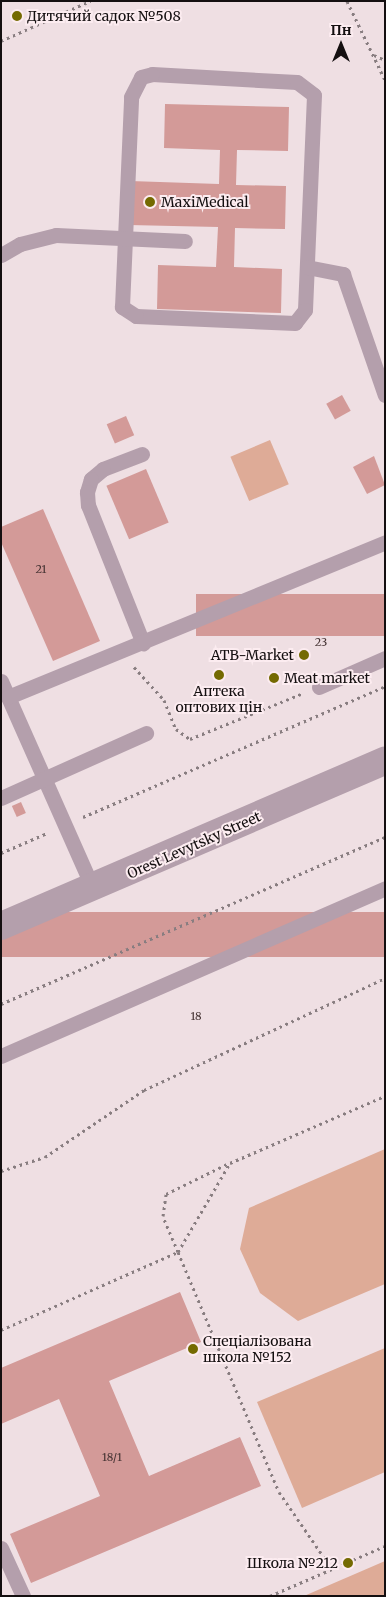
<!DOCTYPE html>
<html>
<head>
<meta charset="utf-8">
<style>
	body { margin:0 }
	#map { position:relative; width:386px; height:1597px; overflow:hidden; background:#efdfe3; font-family:Merriweather,serif }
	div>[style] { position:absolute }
	.green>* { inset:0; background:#deab97; transform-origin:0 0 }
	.building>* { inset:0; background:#d39a98; transform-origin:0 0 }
	.path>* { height:3px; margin-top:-1.5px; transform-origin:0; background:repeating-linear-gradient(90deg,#887d80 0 2.5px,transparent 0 6.5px) }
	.service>* { height:15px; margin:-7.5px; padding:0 7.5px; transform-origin:7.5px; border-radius:7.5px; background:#b49fac }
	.minor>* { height:28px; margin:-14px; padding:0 14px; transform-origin:14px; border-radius:14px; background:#b49fac }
	.dots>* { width:14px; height:14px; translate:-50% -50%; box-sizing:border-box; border:2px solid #fcecf0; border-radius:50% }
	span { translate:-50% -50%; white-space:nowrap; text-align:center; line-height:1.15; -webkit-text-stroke:4px #fcecf0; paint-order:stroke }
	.number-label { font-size:11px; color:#443232 }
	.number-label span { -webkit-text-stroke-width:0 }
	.poi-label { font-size:14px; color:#140f10 }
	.left { translate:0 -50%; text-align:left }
	.right { translate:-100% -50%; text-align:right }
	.street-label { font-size:14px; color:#140f10 }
	.frame { position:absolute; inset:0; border:2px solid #140f10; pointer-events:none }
	.north { position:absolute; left:316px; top:20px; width:50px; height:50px; -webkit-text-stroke:4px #fcecf0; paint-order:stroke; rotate:0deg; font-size:14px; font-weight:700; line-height:20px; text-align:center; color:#140f10 }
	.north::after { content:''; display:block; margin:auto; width:18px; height:22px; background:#140f10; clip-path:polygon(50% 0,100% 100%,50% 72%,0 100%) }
</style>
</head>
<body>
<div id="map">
	<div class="green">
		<div style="left:270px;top:440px;width:48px;height:43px;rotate:67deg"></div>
		<div style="clip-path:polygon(385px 1149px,385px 1284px,298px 1321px,260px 1293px,240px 1249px,249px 1208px)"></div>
		<div style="clip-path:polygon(385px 1348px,385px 1472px,302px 1508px,257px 1402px)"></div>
		<div style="clip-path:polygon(385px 1561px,385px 1596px,304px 1596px)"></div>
	</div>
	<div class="building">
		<div style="clip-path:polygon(165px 104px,289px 107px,288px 151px,237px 150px,236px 185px,286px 186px,285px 229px,235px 228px,234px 267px,282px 269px,281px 313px,157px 309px,158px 265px,216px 267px,218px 227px,129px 225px,130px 181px,219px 184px,220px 150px,164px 148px)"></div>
		<div style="left:342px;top:395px;width:18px;height:18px;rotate:61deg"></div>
		<div style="left:126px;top:416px;width:21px;height:21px;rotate:67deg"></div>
		<div style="clip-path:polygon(374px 456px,385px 485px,367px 494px,353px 467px)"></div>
		<div style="left:146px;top:469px;width:58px;height:43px;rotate:67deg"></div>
		<div style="clip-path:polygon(43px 509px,100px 641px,53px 661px,1px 542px,1px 527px)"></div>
		<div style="left:385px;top:594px;width:42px;height:189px;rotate:90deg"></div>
		<div style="left:21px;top:802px;width:12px;height:10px;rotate:66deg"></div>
		<div style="left:385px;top:912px;width:45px;height:418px;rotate:90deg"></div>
		<div style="clip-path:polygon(180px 1292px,201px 1342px,109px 1381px,149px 1476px,240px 1437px,261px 1486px,31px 1583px,10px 1534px,100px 1496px,59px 1399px,1px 1424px,1px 1368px)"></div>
	</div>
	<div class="path">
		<div style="left:347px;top:1px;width:88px;rotate:64.3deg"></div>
		<div style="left:1px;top:41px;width:98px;rotate:-24.2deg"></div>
		<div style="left:374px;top:55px;width:12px;rotate:24deg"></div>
		<div style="left:134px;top:667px;width:45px;rotate:47.7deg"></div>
		<div style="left:164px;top:700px;width:31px;rotate:68deg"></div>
		<div style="left:176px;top:729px;width:17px;rotate:36deg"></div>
		<div style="left:190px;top:739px;width:120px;rotate:-22.1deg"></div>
		<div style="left:83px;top:817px;width:329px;rotate:-23.4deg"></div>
		<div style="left:1px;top:853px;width:50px;rotate:-23.5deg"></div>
		<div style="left:1px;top:1004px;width:419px;rotate:-23.5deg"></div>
		<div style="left:1px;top:1171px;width:46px;rotate:-17.7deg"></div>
		<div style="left:45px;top:1157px;width:120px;rotate:-34.1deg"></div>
		<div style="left:144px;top:1090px;width:266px;rotate:-24.9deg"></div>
		<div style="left:178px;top:1252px;width:103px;rotate:-59.7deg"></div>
		<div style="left:230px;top:1163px;width:169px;rotate:-23.4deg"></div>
		<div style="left:178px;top:1252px;width:39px;rotate:-113deg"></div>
		<div style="left:163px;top:1216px;width:22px;rotate:-82deg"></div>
		<div style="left:166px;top:1194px;width:70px;rotate:-26.2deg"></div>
		<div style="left:1px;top:1330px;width:193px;rotate:-23.8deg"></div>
		<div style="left:178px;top:1252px;width:260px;rotate:67.2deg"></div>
		<div style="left:279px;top:1492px;width:93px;rotate:55.5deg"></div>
		<div style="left:270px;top:1596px;width:125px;rotate:-23.5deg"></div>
	</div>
	<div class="service">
		<div style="left:152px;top:74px;width:145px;rotate:3.2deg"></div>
		<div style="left:297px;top:82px;width:21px;rotate:37deg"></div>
		<div style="left:314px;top:95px;width:215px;rotate:92.4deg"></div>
		<div style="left:305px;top:310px;width:16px;rotate:128deg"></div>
		<div style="left:295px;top:323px;width:159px;rotate:-177.5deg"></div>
		<div style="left:136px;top:316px;width:17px;rotate:-147deg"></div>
		<div style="left:122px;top:307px;width:210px;rotate:-87.5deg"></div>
		<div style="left:131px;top:97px;width:22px;rotate:-63deg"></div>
		<div style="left:141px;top:77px;width:11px;rotate:-15deg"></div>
		<div style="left:1px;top:255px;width:22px;rotate:-30deg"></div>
		<div style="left:20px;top:244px;width:37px;rotate:-14deg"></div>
		<div style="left:56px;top:235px;width:129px;rotate:2.7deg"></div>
		<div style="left:307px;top:267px;width:37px;rotate:11deg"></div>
		<div style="left:343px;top:274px;width:128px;rotate:70.9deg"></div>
		<div style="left:142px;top:454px;width:42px;rotate:159deg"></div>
		<div style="left:103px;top:469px;width:16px;rotate:140deg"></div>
		<div style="left:91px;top:479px;width:14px;rotate:107deg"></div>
		<div style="left:87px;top:492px;width:13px;rotate:86deg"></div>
		<div style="left:88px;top:505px;width:149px;rotate:68.3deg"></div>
		<div style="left:1px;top:681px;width:227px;rotate:66.1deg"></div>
		<div style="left:319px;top:687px;width:72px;rotate:-23.7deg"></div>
		<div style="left:8px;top:697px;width:408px;rotate:-22.3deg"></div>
		<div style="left:1px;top:798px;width:159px;rotate:-24.1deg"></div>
		<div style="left:1px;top:1056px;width:419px;rotate:-23.6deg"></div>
		<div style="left:1px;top:1548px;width:53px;rotate:65.4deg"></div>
	</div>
	<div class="minor">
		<div style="left:1px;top:926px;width:418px;rotate:-23.3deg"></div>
	</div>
	<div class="dots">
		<div style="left:17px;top:16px;background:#746a01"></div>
		<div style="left:150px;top:202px;background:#746a01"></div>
		<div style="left:304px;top:655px;background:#746a01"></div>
		<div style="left:219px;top:675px;background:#746a01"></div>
		<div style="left:274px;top:678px;background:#746a01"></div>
		<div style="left:193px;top:1349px;background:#746a01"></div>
		<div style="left:348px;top:1563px;background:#746a01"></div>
	</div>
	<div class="number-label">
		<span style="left:41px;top:569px">21</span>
		<span style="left:321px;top:642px">23</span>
		<span style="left:196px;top:1016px">18</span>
		<span style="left:112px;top:1457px">18/1</span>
	</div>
	<div class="poi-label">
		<span class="left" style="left:27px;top:16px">Дитячий садок №508</span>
		<span class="left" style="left:161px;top:202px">MaxiMedical</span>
		<span class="right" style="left:294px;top:655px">ATB-Market</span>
		<span class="left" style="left:284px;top:678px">Meat market</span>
		<span style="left:219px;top:699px">Аптека<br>оптових цін</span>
		<span class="left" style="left:203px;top:1349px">Спеціалізована<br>школа №152</span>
		<span class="right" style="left:338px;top:1563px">Школа №212</span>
	</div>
	<div class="street-label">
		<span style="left:194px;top:845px;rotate:-24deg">Orest Levytsky Street</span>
	</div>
	<div class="frame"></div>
	<div class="north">Пн</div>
</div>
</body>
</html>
